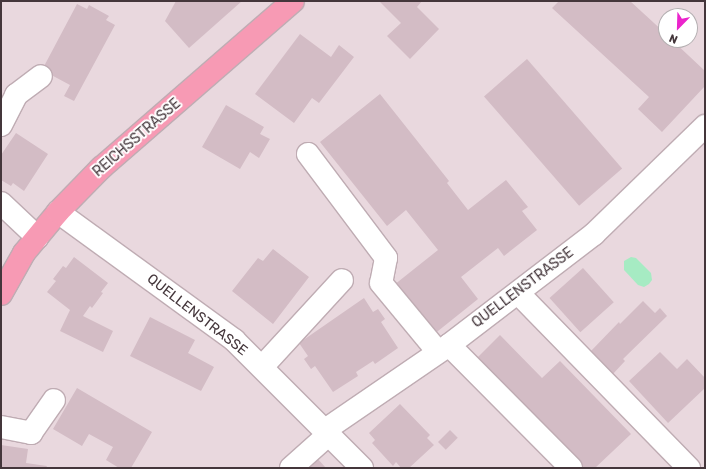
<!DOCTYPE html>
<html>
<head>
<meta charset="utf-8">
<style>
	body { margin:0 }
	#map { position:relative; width:706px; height:469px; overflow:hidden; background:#f2e6e9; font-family:Rubik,sans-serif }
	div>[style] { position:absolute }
	.residential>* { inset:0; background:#e9d8de }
	.water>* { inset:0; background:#a6ebc3 }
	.building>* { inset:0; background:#d3bcc5; transform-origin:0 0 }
	.roads { filter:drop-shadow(1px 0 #bfacb3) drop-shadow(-1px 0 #bfacb3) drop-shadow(0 1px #bfacb3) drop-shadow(0 -1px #bfacb3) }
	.minor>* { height:22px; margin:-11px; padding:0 11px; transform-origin:11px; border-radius:11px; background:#fff }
	.major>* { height:22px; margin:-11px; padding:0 11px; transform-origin:11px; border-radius:11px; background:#f79ab4 }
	span { translate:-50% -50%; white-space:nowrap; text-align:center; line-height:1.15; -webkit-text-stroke:4px #fff; paint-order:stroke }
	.street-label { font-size:14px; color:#44363b }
	.frame { position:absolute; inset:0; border:2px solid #44363b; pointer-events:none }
	.north { position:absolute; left:658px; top:8px; width:40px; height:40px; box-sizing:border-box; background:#fff; border:1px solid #b4afb1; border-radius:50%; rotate:203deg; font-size:11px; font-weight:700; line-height:16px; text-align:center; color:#44363b }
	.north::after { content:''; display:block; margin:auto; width:14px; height:18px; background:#eb24cc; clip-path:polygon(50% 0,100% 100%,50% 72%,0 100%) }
</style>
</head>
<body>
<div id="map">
	<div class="residential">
		<div style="clip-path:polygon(evenodd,1px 1px,705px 1px,705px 468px,1px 468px,1px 1px,666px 16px,690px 16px,690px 40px,666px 40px,666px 16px)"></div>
	</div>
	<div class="water">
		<div style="clip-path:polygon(631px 257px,636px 258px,651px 273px,652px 280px,649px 284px,644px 287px,638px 285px,624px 270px,624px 261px)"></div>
	</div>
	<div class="building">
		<div style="clip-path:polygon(176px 1px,242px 1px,189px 48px,165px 21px)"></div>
		<div style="clip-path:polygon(379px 1px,422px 1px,417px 7px,439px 29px,410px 59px,387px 36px,401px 23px)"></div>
		<div style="clip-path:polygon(559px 1px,630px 1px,666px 34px,666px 40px,672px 40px,705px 71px,705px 86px,662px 132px,638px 109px,649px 97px,552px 8px)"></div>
		<div style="clip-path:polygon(77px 4px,87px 9px,89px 5px,109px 16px,106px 20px,115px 25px,74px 101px,64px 96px,70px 85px,42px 70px)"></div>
		<div style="clip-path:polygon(300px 34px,331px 57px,339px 45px,354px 57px,319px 103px,312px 98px,294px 123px,255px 94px)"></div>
		<div style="left:527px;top:59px;width:145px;height:57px;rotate:49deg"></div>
		<div style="clip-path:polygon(380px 94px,449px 181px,447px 183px,468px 210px,506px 180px,528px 207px,522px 211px,537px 230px,504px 256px,498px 248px,461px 277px,478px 299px,433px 335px,394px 285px,438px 250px,406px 210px,387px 226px,320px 142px)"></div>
		<div style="clip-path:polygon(226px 105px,264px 127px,260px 134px,270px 139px,259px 158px,250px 152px,240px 169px,202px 147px)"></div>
		<div style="clip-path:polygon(16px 133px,48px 154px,24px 191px,13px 183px,11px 186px,1px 180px,1px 155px)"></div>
		<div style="clip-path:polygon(273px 249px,309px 277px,273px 324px,232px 291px,258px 258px,263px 261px)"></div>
		<div style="clip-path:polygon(74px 257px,108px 283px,101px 292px,103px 293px,92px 308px,90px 306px,83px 316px,113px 331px,103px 352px,60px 331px,70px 310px,47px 292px,56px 281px,53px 279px,63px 266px,66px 268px)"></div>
		<div style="left:583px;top:268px;width:46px;height:45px;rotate:48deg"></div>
		<div style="clip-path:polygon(364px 298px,373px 312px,378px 309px,385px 319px,381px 322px,398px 348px,375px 364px,373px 361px,356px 372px,358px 376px,333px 392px,315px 366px,311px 369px,304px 359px,308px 356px,299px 343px)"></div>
		<div style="clip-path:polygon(643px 301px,655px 313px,660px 308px,667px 316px,623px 359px,625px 361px,612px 375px,590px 352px,619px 322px,620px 324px)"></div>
		<div style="clip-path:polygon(150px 317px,195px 340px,188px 353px,214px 367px,201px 391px,130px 356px)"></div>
		<div style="clip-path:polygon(500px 335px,542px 378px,560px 361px,631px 434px,595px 468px,580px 468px,477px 358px)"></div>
		<div style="clip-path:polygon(660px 352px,677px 369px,687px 359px,705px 378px,705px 388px,668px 423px,629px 381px)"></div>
		<div style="clip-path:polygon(77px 388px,152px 432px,131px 468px,119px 468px,106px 460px,113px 447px,89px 434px,82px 446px,53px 429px)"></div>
		<div style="clip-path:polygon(400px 404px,430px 435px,427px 438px,434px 445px,409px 468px,401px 468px,396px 462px,393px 466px,372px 443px,375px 440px,369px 433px)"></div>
		<div style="left:450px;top:430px;width:11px;height:17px;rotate:45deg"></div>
		<div style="clip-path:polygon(1px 445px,28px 449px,26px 463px,47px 466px,46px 468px,1px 468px)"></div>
		<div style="clip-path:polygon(316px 457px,326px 468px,303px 468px)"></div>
	</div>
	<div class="roads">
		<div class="minor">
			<div style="left:1px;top:125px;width:34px;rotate:-63deg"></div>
			<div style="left:16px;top:95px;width:31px;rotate:-37deg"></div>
			<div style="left:308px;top:154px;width:130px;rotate:53.1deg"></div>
			<div style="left:386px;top:258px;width:25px;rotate:101deg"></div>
			<div style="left:381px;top:283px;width:89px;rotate:50.4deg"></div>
			<div style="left:1px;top:203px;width:50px;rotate:43.4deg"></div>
			<div style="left:58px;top:212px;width:218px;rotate:36deg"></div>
			<div style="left:234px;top:340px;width:181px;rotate:45deg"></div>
			<div style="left:518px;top:293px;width:245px;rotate:45.7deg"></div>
			<div style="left:449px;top:345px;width:173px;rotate:45.2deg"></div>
			<div style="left:262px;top:367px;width:118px;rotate:-47.4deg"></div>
			<div style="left:1px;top:427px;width:31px;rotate:11deg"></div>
			<div style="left:31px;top:433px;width:40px;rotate:-55.1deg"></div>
			<div style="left:325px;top:430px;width:150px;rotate:-34.4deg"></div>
			<div style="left:449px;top:345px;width:183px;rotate:-37.4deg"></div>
			<div style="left:594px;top:234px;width:155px;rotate:-44.2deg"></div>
			<div style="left:291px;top:468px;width:51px;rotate:-41.8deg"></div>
		</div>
		<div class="major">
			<div style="left:1px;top:294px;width:47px;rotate:-60.7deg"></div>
			<div style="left:24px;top:253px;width:53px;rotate:-50.3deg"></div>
			<div style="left:58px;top:212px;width:62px;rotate:-45.7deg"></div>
			<div style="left:101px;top:168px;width:254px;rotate:-41deg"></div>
		</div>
	</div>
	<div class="street-label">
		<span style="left:137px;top:138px;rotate:-41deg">REICHSSTRASSE</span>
		<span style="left:523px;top:288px;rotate:-37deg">QUELLENSTRASSE</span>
		<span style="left:197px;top:315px;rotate:38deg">QUELLENSTRASSE</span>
	</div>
	<div class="frame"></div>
	<div class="north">N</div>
</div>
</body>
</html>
